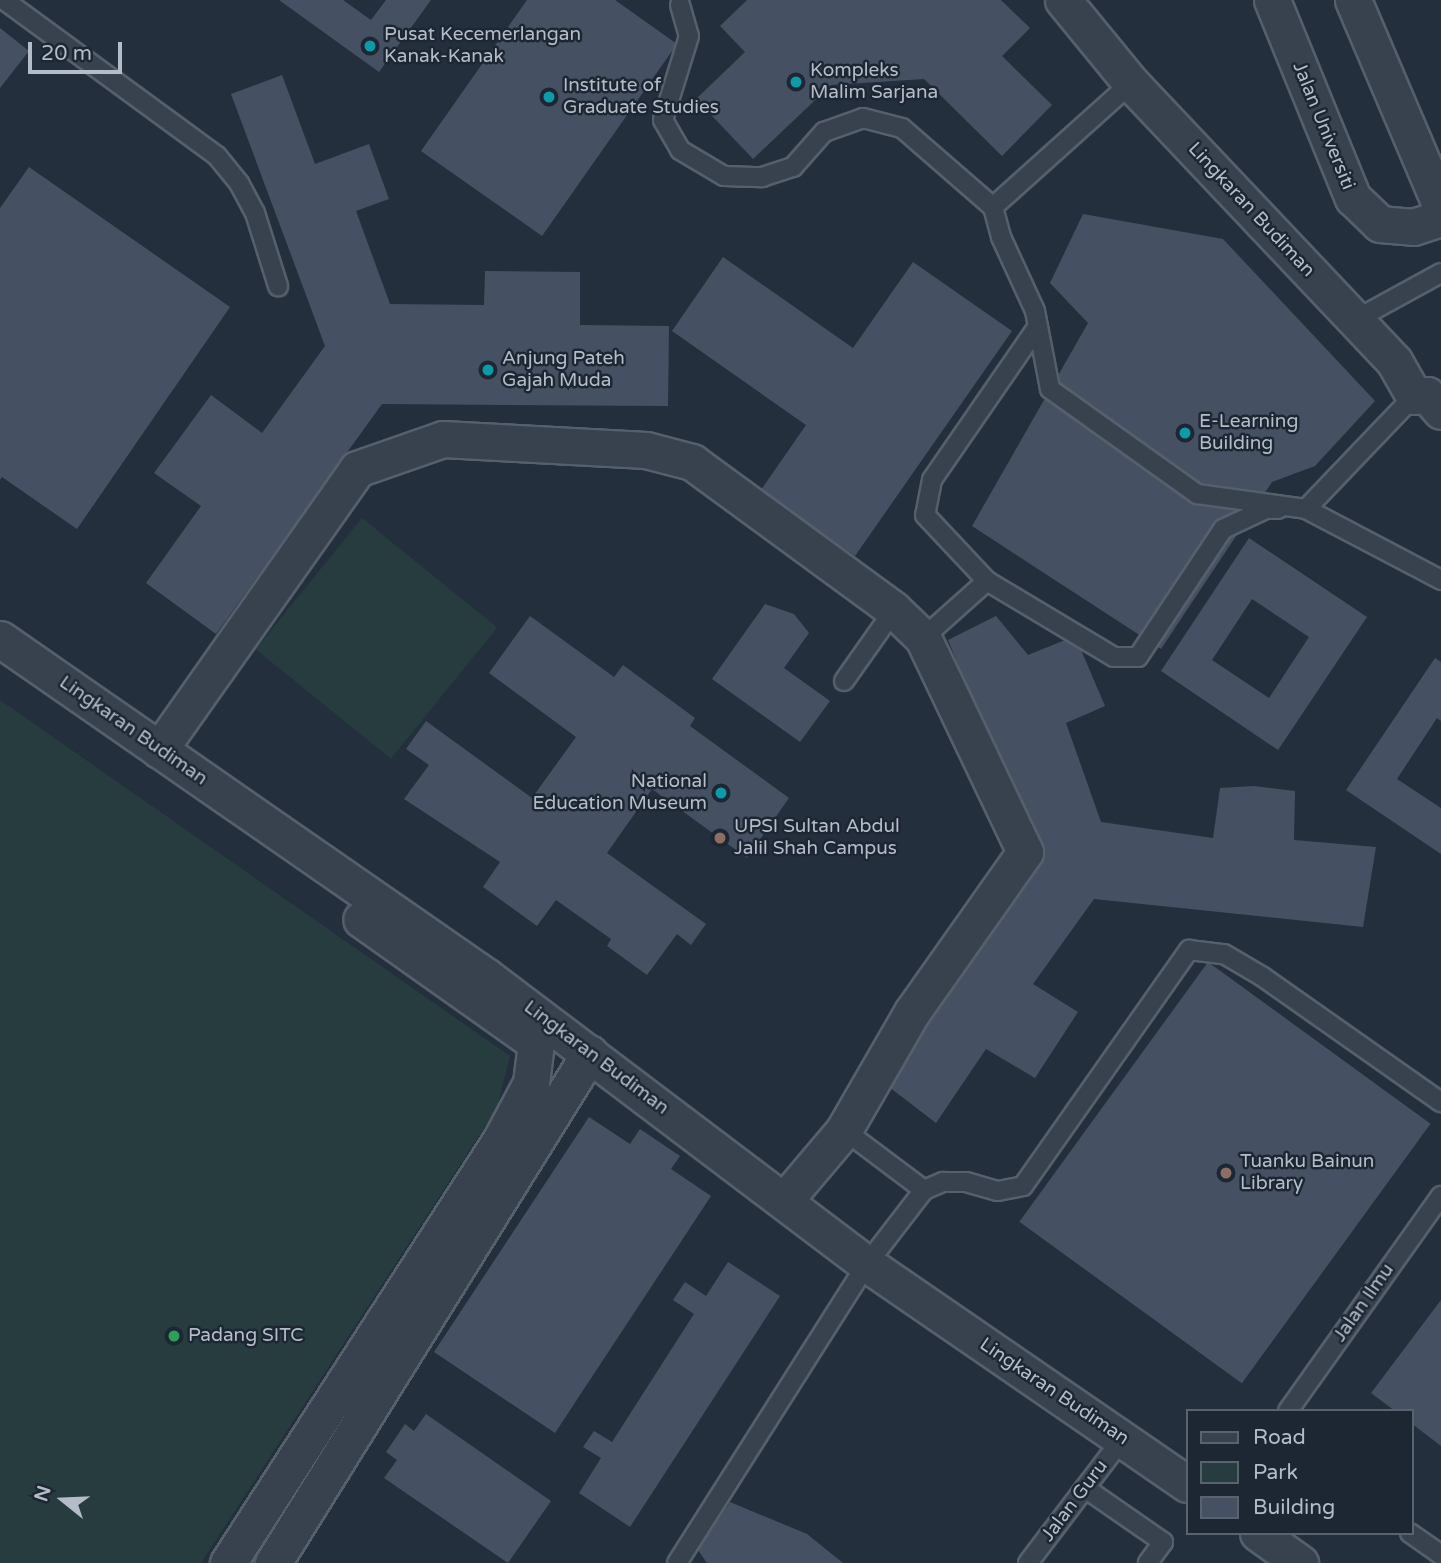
<!DOCTYPE html>
<html>
<head>
<meta charset="utf-8">
<style>
	body { margin:0 }
	#map { position:relative; width:1441px; height:1563px; overflow:hidden; background:#242f3e; font-family:"Varela Round",sans-serif }
	div>[style] { position:absolute }
	.green>* { inset:0; background:#263c3f; transform-origin:0 0 }
	.building>* { inset:0; background:#455162; transform-origin:0 0 }
	.roads { filter:drop-shadow(2px 0 #565f6c) drop-shadow(-2px 0 #565f6c) drop-shadow(0 2px #565f6c) drop-shadow(0 -2px #565f6c) }
	.lane>* { height:18px; margin:-9px; padding:0 9px; transform-origin:9px; border-radius:9px; background:#38414e }
	.street>* { height:35px; margin:-17.5px; padding:0 17.5px; transform-origin:17.5px; border-radius:17.5px; background:#38414e }
	.dots>* { width:19px; height:19px; translate:-50% -50%; box-sizing:border-box; border:4px solid #1d2633; border-radius:50% }
	span { translate:-50% -50%; white-space:nowrap; text-align:center; line-height:1.15; -webkit-text-stroke:5px #1d2633; paint-order:stroke }
	.poi-label { font-size:19px; color:#b4bcc9 }
	.left { translate:0 -50%; text-align:left }
	.right { translate:-100% -50%; text-align:right }
	.street-label { font-size:19px; color:#b4bcc9 }
	.legend { position:absolute; left:1186px; top:1409px; width:228px; height:126px; box-sizing:border-box; background:#1d2633; border:2px solid #59626f; margin:0; padding:9px 12px; list-style:none; font-size:21px; color:#b4bcc9 }
	.legend li { display:flex; align-items:center; gap:14px; height:35px }
	.legend b { width:35px; border:2px solid #59626f }
	.north { position:absolute; left:28px; top:1465px; width:70px; height:70px; -webkit-text-stroke:5px #1d2633; paint-order:stroke; rotate:288deg; font-size:19px; font-weight:700; line-height:28px; text-align:center; color:#b4bcc9 }
	.north::after { content:''; display:block; margin:auto; width:24px; height:32px; background:#b4bcc9; clip-path:polygon(50% 0,100% 100%,50% 72%,0 100%) }
	.scale { position:absolute; left:28px; top:42px; width:94px; height:32px; box-sizing:border-box; border:4px solid #b4bcc9; border-top:0; padding-left:9px; font-size:21px; line-height:24px; white-space:nowrap; color:#b4bcc9; -webkit-text-stroke:5px #1d2633; paint-order:stroke }
</style>
</head>
<body>
<div id="map">
	<div class="green">
		<div style="left:362px;top:518px;width:174px;height:169px;rotate:39deg"></div>
		<div style="clip-path:polygon(0 700px,510px 1056px,497px 1108px,201px 1563px,0 1563px)"></div>
	</div>
	<div class="building">
		<div style="clip-path:polygon(279px 0,343px 0,371px 20px,386px 0,431px 0,379px 72px)"></div>
		<div style="clip-path:polygon(527px 0,615px 0,677px 44px,542px 236px,421px 151px)"></div>
		<div style="clip-path:polygon(747px 0,1001px 0,1030px 28px,1002px 56px,1052px 105px,1002px 156px,924px 79px,831px 85px,753px 159px,696px 99px,745px 52px,720px 26px)"></div>
		<div style="clip-path:polygon(0 28px,29px 51px,0 88px)"></div>
		<div style="clip-path:polygon(282px 75px,315px 164px,369px 144px,389px 199px,356px 211px,390px 304px,484px 305px,485px 271px,580px 272px,580px 325px,669px 326px,668px 406px,382px 404px,216px 634px,146px 583px,201px 506px,154px 473px,211px 395px,262px 433px,325px 346px,231px 94px)"></div>
		<div style="clip-path:polygon(29px 167px,230px 307px,77px 529px,2px 477px,0 480px,0 208px)"></div>
		<div style="clip-path:polygon(1083px 214px,1223px 239px,1375px 401px,1315px 466px,1272px 482px,1161px 649px,972px 526px,1088px 323px,1050px 283px)"></div>
		<div style="clip-path:polygon(723px 257px,853px 348px,913px 262px,1012px 331px,855px 556px,761px 490px,806px 425px,672px 331px)"></div>
		<div style="clip-path:polygon(evenodd,1249px 538px,1367px 617px,1278px 750px,1161px 671px,1249px 538px,1252px 599px,1309px 637px,1269px 698px,1212px 660px,1252px 599px)"></div>
		<div style="clip-path:polygon(765px 604px,794px 614px,809px 633px,784px 668px,830px 701px,800px 742px,712px 679px)"></div>
		<div style="clip-path:polygon(530px 616px,614px 677px,623px 665px,695px 718px,690px 726px,789px 798px,747px 858px,652px 789px,607px 853px,706px 924px,691px 945px,677px 934px,647px 975px,607px 946px,611px 939px,556px 900px,537px 926px,483px 887px,500px 862px,404px 799px,429px 765px,406px 749px,426px 721px,532px 798px,576px 737px,489px 673px)"></div>
		<div style="clip-path:polygon(996px 616px,1028px 655px,1075px 636px,1105px 706px,1066px 723px,1101px 822px,1213px 838px,1220px 788px,1254px 786px,1295px 791px,1294px 840px,1376px 847px,1363px 927px,1094px 899px,1033px 984px,1078px 1012px,1035px 1078px,986px 1049px,936px 1123px,880px 1080px,1038px 859px,948px 640px)"></div>
		<div style="clip-path:polygon(1435px 658px,1441px 662px,1441px 721px,1437px 718px,1397px 779px,1441px 808px,1441px 854px,1346px 790px)"></div>
		<div style="left:1208px;top:962px;width:275px;height:321px;rotate:36deg"></div>
		<div style="clip-path:polygon(589px 1117px,630px 1144px,640px 1129px,680px 1156px,671px 1169px,711px 1196px,555px 1433px,434px 1352px)"></div>
		<div style="clip-path:polygon(728px 1262px,780px 1296px,630px 1527px,579px 1493px,601px 1458px,583px 1447px,594px 1431px,612px 1442px,694px 1314px,673px 1300px,685px 1282px,706px 1296px)"></div>
		<div style="clip-path:polygon(1441px 1300px,1441px 1446px,1411px 1423px,1411px 1411px,1395px 1411px,1371px 1393px)"></div>
		<div style="clip-path:polygon(426px 1414px,551px 1501px,508px 1563px,384px 1478px,397px 1460px,386px 1452px,405px 1424px,414px 1431px)"></div>
		<div style="clip-path:polygon(730px 1502px,807px 1534px,843px 1563px,707px 1563px,698px 1550px)"></div>
	</div>
	<div class="roads">
		<div class="lane">
			<div style="left:4px;top:0;width:264px;rotate:36.2deg"></div>
			<div style="left:217px;top:156px;width:35px;rotate:51deg"></div>
			<div style="left:239px;top:183px;width:34px;rotate:62deg"></div>
			<div style="left:255px;top:213px;width:77px;rotate:72.5deg"></div>
			<div style="left:680px;top:5px;width:32px;rotate:74deg"></div>
			<div style="left:689px;top:36px;width:88px;rotate:107.2deg"></div>
			<div style="left:663px;top:120px;width:34px;rotate:60deg"></div>
			<div style="left:680px;top:150px;width:51px;rotate:30.6deg"></div>
			<div style="left:724px;top:176px;width:38px;rotate:2deg"></div>
			<div style="left:762px;top:177px;width:33px;rotate:-18deg"></div>
			<div style="left:793px;top:167px;width:47px;rotate:-48.5deg"></div>
			<div style="left:824px;top:132px;width:41px;rotate:-19.7deg"></div>
			<div style="left:863px;top:118px;width:40px;rotate:14.4deg"></div>
			<div style="left:902px;top:128px;width:121px;rotate:41deg"></div>
			<div style="left:993px;top:207px;width:31px;rotate:75deg"></div>
			<div style="left:1001px;top:237px;width:81px;rotate:65.3deg"></div>
			<div style="left:1035px;top:311px;width:79px;rotate:79.1deg"></div>
			<div style="left:1050px;top:389px;width:181px;rotate:35.5deg"></div>
			<div style="left:1197px;top:494px;width:110px;rotate:7.8deg"></div>
			<div style="left:993px;top:207px;width:186px;rotate:-41.9deg"></div>
			<div style="left:1355px;top:320px;width:98px;rotate:-28.7deg"></div>
			<div style="left:1036px;top:329px;width:183px;rotate:124.6deg"></div>
			<div style="left:932px;top:480px;width:36px;rotate:101deg"></div>
			<div style="left:925px;top:515px;width:91px;rotate:46.8deg"></div>
			<div style="left:987px;top:581px;width:148px;rotate:30.9deg"></div>
			<div style="left:1114px;top:657px;width:24px"></div>
			<div style="left:1138px;top:657px;width:154px;rotate:-56.4deg"></div>
			<div style="left:1223px;top:529px;width:47px;rotate:-24.9deg"></div>
			<div style="left:1266px;top:509px;width:12px"></div>
			<div style="left:1414px;top:396px;width:156px;rotate:133.7deg"></div>
			<div style="left:1306px;top:509px;width:153px;rotate:27.7deg"></div>
			<div style="left:923px;top:638px;width:86px;rotate:-41.7deg"></div>
			<div style="left:844px;top:681px;width:87px;rotate:-54.8deg"></div>
			<div style="left:844px;top:1130px;width:100px;rotate:36.9deg"></div>
			<div style="left:1288px;top:1411px;width:264px;rotate:-54.6deg"></div>
			<div style="left:1085px;top:1488px;width:95px;rotate:34.7deg"></div>
			<div style="left:1163px;top:1542px;width:26px;rotate:126deg"></div>
			<div style="left:1410px;top:1533px;width:38px;rotate:35deg"></div>
			<div style="left:677px;top:1563px;width:354px;rotate:-57.6deg"></div>
			<div style="left:867px;top:1264px;width:93px;rotate:-52.4deg"></div>
			<div style="left:924px;top:1190px;width:21px;rotate:-23deg"></div>
			<div style="left:943px;top:1182px;width:23px"></div>
			<div style="left:966px;top:1182px;width:33px;rotate:16deg"></div>
			<div style="left:998px;top:1191px;width:25px;rotate:-11deg"></div>
			<div style="left:1023px;top:1186px;width:289px;rotate:-54.9deg"></div>
			<div style="left:1189px;top:950px;width:35px;rotate:7deg"></div>
			<div style="left:1224px;top:954px;width:45px;rotate:30.5deg"></div>
			<div style="left:1263px;top:977px;width:218px;rotate:35.1deg"></div>
			<div style="left:1028px;top:1563px;width:157px;rotate:-52.8deg"></div>
		</div>
		<div class="street">
			<div style="left:1063px;top:0;width:107px;rotate:50.7deg"></div>
			<div style="left:1131px;top:83px;width:383px;rotate:46.6deg"></div>
			<div style="left:1394px;top:361px;width:40px;rotate:60.3deg"></div>
			<div style="left:1414px;top:396px;width:13px;rotate:-4deg"></div>
			<div style="left:1427px;top:395px;width:21px;rotate:49deg"></div>
			<div style="left:1272px;top:0;width:214px;rotate:67.8deg"></div>
			<div style="left:1353px;top:198px;width:37px;rotate:44deg"></div>
			<div style="left:1380px;top:224px;width:33px;rotate:5deg"></div>
			<div style="left:1413px;top:227px;width:29px;rotate:-18deg"></div>
			<div style="left:1353px;top:0;width:224px;rotate:66.9deg"></div>
			<div style="left:0;top:639px;width:593px;rotate:34.76deg"></div>
			<div style="left:487px;top:977px;width:476px;rotate:37.1deg"></div>
			<div style="left:867px;top:1264px;width:388px;rotate:34.5deg"></div>
			<div style="left:159px;top:750px;width:344px;rotate:-54.8deg"></div>
			<div style="left:357px;top:469px;width:91px;rotate:-19.2deg"></div>
			<div style="left:443px;top:439px;width:203px;rotate:3.1deg"></div>
			<div style="left:646px;top:450px;width:48px;rotate:14.6deg"></div>
			<div style="left:692px;top:462px;width:250px;rotate:36.2deg"></div>
			<div style="left:894px;top:610px;width:40px;rotate:44deg"></div>
			<div style="left:923px;top:638px;width:237px;rotate:64.5deg"></div>
			<div style="left:1025px;top:852px;width:196px;rotate:125.2deg"></div>
			<div style="left:912px;top:1012px;width:136px;rotate:120deg"></div>
			<div style="left:844px;top:1130px;width:93px;rotate:130.2deg"></div>
			<div style="left:1258px;top:1533px;width:52px;rotate:35.5deg"></div>
			<div style="left:228px;top:1563px;width:500px;rotate:-57.2deg"></div>
			<div style="left:499px;top:1143px;width:68px;rotate:-61.9deg"></div>
			<div style="left:531px;top:1083px;width:40px;rotate:-82.9deg"></div>
			<div style="left:536px;top:1043px;width:214px;rotate:-144.7deg"></div>
			<div style="left:273px;top:1563px;width:600px;rotate:-58.14deg"></div>
		</div>
	</div>
	<div class="dots">
		<div style="left:370px;top:46px;background:#0f9aa8"></div>
		<div style="left:796px;top:82px;background:#0f9aa8"></div>
		<div style="left:549px;top:97px;background:#0f9aa8"></div>
		<div style="left:488px;top:370px;background:#0f9aa8"></div>
		<div style="left:1185px;top:433px;background:#0f9aa8"></div>
		<div style="left:721px;top:793px;background:#0f9aa8"></div>
		<div style="left:720px;top:838px;background:#8d6e63"></div>
		<div style="left:1226px;top:1173px;background:#8d6e63"></div>
		<div style="left:174px;top:1336px;background:#2e9e5b"></div>
	</div>
	<div class="poi-label">
		<span class="left" style="left:384px;top:46px">Pusat Kecemerlangan<br>Kanak-Kanak</span>
		<span class="left" style="left:810px;top:82px">Kompleks<br>Malim Sarjana</span>
		<span class="left" style="left:563px;top:97px">Institute of<br>Graduate Studies</span>
		<span class="left" style="left:502px;top:370px">Anjung Pateh<br>Gajah Muda</span>
		<span class="left" style="left:1199px;top:433px">E-Learning<br>Building</span>
		<span class="right" style="left:707px;top:793px">National<br>Education Museum</span>
		<span class="left" style="left:734px;top:838px">UPSI Sultan Abdul<br>Jalil Shah Campus</span>
		<span class="left" style="left:1240px;top:1173px">Tuanku Bainun<br>Library</span>
		<span class="left" style="left:188px;top:1336px">Padang SITC</span>
	</div>
	<div class="street-label">
		<span style="left:1323px;top:126px;rotate:68deg">Jalan Universiti</span>
		<span style="left:1251px;top:210px;rotate:47deg">Lingkaran Budiman</span>
		<span style="left:133px;top:731px;rotate:35deg">Lingkaran Budiman</span>
		<span style="left:596px;top:1058px;rotate:37deg">Lingkaran Budiman</span>
		<span style="left:1364px;top:1303px;rotate:-55deg">Jalan Ilmu</span>
		<span style="left:1054px;top:1392px;rotate:34deg">Lingkaran Budiman</span>
		<span style="left:1075px;top:1501px;rotate:-53deg">Jalan Guru</span>
	</div>
	<ul class="legend">
	<li><b style="height:9px;background:#38414e"></b>Road</li>
	<li><b style="height:19px;background:#263c3f"></b>Park</li>
	<li><b style="height:19px;background:#455162"></b>Building</li>
	</ul>
	<div class="north">N</div>
	<div class="scale">20 m</div>
</div>
</body>
</html>
